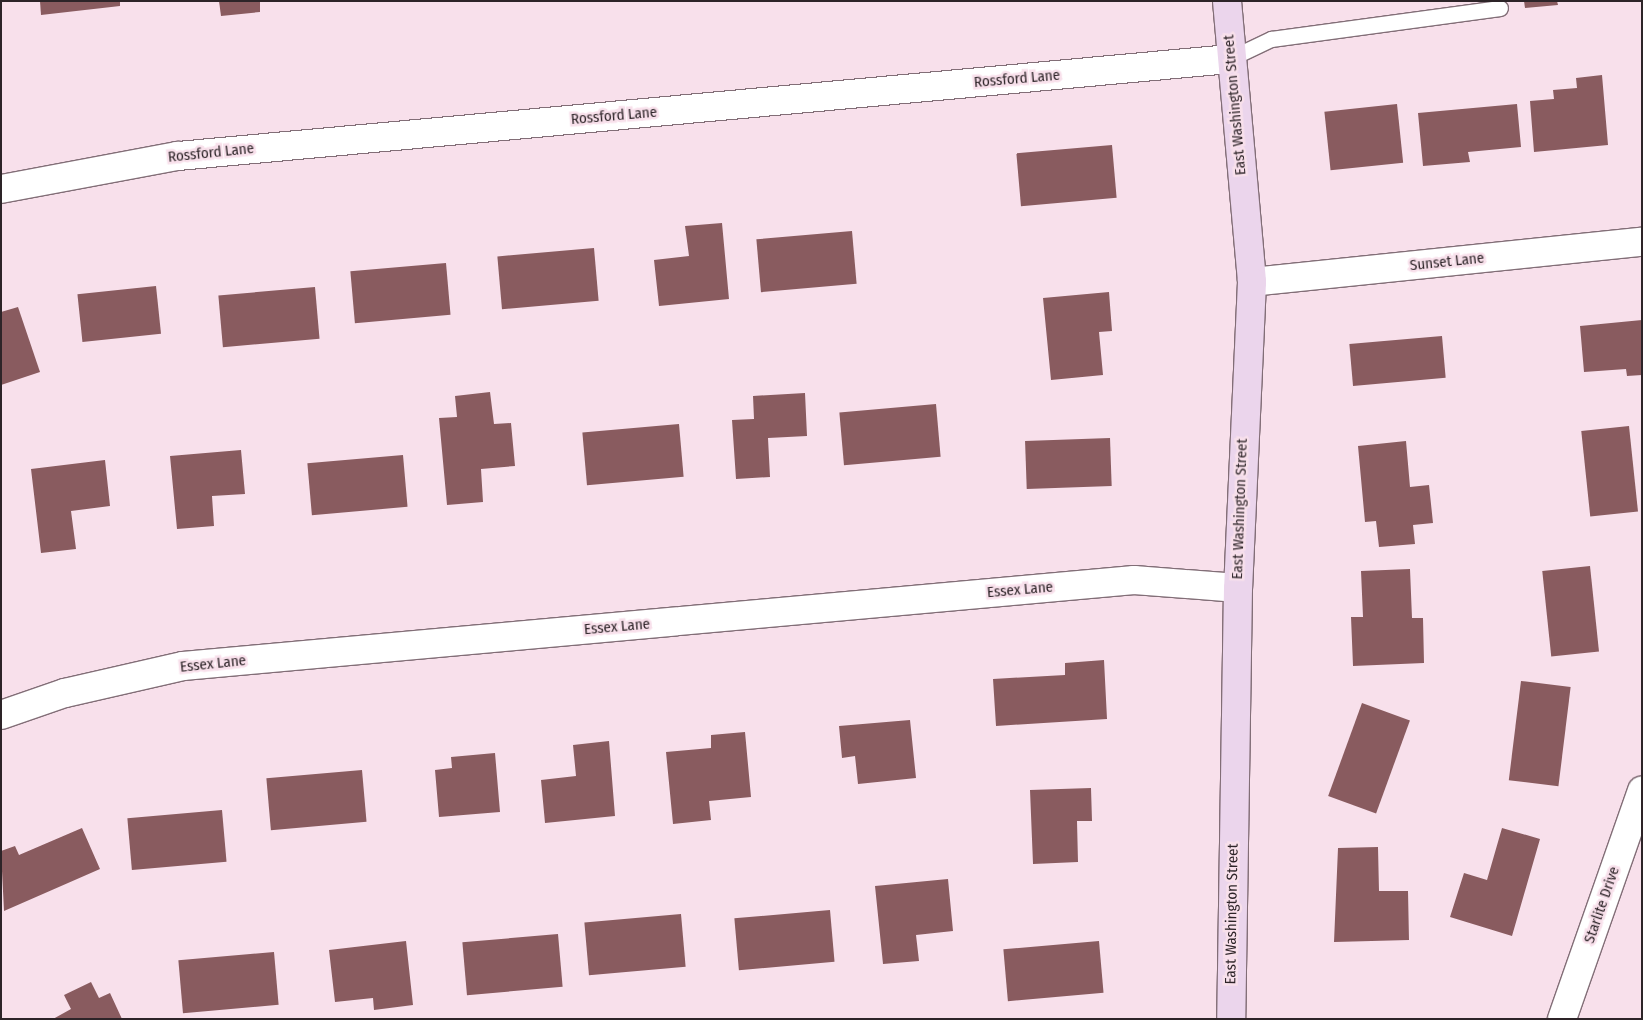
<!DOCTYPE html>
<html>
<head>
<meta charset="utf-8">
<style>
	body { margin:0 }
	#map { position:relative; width:1643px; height:1020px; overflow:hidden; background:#f8e0eb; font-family:"Fira Sans Condensed",sans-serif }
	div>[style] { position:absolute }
	.building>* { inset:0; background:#895b5f; transform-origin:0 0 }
	.roads { filter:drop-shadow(1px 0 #826e77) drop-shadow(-1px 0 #826e77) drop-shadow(0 1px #826e77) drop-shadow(0 -1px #826e77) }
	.lane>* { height:15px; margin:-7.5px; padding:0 7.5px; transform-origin:7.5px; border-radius:7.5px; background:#fff }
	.street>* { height:28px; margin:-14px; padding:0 14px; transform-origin:14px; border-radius:14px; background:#fff }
	.secondary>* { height:28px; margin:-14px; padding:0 14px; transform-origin:14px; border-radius:14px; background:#ebd5ec }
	span { translate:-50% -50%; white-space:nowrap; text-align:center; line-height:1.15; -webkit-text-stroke:5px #f8e0eb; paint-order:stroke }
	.street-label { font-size:15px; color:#2d2428 }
	.frame { position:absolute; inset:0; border:2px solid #2d2428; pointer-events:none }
</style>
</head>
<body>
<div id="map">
	<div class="building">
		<div style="clip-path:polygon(40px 1px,120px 1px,120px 6px,41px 15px)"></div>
		<div style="clip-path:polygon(219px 1px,260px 1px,260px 12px,221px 16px)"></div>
		<div style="clip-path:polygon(1524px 1px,1557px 1px,1558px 5px,1525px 8px)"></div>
		<div style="clip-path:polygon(1602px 75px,1608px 145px,1534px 152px,1530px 101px,1554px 99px,1553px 90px,1577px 88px,1576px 78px)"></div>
		<div style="left:1397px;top:104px;width:59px;height:73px;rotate:84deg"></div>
		<div style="clip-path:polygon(1517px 104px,1521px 147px,1468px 152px,1470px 162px,1423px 166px,1418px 113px)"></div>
		<div style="left:1112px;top:145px;width:53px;height:96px;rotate:85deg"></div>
		<div style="clip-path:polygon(722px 223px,729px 299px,659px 306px,654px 260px,689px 256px,685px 226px)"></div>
		<div style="left:852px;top:231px;width:53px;height:96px;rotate:85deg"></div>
		<div style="left:594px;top:248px;width:53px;height:97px;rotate:85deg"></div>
		<div style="left:446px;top:263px;width:52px;height:96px;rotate:85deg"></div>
		<div style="left:156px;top:286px;width:48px;height:79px;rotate:84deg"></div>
		<div style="left:315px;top:287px;width:52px;height:97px;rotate:85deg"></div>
		<div style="clip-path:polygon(1109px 292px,1112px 331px,1099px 332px,1103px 375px,1051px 380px,1043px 298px)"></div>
		<div style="clip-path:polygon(18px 307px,40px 372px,1px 385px,1px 312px)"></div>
		<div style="clip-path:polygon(1642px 320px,1642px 375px,1627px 376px,1626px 369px,1584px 372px,1580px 326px)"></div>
		<div style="left:1442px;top:336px;width:42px;height:93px;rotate:85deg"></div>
		<div style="clip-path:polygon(490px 392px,494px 424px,511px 423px,515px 466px,481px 469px,483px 502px,447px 505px,439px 418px,457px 417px,455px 396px)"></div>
		<div style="clip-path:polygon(805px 393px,807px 436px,768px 438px,770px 477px,736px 479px,732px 420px,754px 419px,753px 396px)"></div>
		<div style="left:936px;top:404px;width:53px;height:97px;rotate:85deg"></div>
		<div style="left:679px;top:424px;width:53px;height:97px;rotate:85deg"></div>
		<div style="left:1629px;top:426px;width:86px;height:48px;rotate:84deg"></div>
		<div style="left:1110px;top:438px;width:48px;height:85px;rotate:88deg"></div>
		<div style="clip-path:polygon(1406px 441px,1410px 487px,1429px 485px,1433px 523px,1413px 525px,1415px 544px,1379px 547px,1376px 521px,1365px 522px,1358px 446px)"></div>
		<div style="clip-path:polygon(241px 450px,245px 494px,212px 496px,214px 526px,177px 529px,170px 456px)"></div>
		<div style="left:403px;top:455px;width:52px;height:96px;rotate:85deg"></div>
		<div style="clip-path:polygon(105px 460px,110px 506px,71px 511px,76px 549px,41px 553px,31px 469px)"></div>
		<div style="left:1590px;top:566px;width:86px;height:48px;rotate:84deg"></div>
		<div style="clip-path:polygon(1410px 569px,1412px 618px,1423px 618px,1424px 663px,1353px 666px,1351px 617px,1363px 617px,1361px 571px)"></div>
		<div style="clip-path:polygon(1104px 660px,1107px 719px,996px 726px,993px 679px,1065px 675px,1065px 663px)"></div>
		<div style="left:1521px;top:681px;width:50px;height:100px;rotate:7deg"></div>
		<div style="left:1362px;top:703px;width:51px;height:99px;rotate:20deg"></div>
		<div style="clip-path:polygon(910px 720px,916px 778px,858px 784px,855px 756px,842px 758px,839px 726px)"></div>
		<div style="clip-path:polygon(745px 732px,751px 797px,709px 801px,711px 820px,673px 824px,666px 752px,711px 748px,711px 735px)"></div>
		<div style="clip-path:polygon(609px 741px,615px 816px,545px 823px,541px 780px,576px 776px,573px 745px)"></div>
		<div style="clip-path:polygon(495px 753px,500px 812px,439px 817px,435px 770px,452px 768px,451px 757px)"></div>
		<div style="left:362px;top:770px;width:52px;height:96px;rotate:85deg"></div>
		<div style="clip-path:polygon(1091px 788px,1092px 821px,1077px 821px,1078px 862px,1033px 864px,1030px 790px)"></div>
		<div style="left:222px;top:810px;width:52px;height:95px;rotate:85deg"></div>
		<div style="clip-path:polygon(82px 828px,100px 869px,4px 911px,1px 851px,15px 846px,19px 855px)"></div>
		<div style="clip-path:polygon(1502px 828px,1540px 839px,1512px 936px,1450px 917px,1464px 873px,1487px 880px)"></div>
		<div style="clip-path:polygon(1378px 847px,1379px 891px,1408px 891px,1409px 940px,1334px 942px,1338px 848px)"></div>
		<div style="clip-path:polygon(948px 879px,953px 931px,916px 935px,919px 961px,883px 964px,875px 886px)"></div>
		<div style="left:830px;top:910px;width:52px;height:96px;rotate:85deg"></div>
		<div style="left:681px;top:914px;width:53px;height:97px;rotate:85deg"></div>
		<div style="left:558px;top:934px;width:53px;height:96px;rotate:85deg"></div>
		<div style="clip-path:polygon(406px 941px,413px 1005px,374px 1010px,373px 998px,335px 1002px,329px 950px)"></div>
		<div style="left:1099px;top:941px;width:52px;height:96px;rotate:85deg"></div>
		<div style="left:274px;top:952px;width:53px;height:96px;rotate:85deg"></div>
		<div style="clip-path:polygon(91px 982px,99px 998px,110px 993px,122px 1019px,53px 1019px,71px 1009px,64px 995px)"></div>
	</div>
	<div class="roads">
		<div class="lane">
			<div style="left:1229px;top:59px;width:47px;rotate:-25.5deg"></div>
			<div style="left:1271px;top:39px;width:231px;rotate:-7.7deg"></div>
		</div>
		<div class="street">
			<div style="left:1px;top:189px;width:180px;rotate:-10.6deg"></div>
			<div style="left:178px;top:156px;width:1055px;rotate:-5.27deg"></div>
			<div style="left:1252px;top:282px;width:392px;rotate:-5.9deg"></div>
			<div style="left:1px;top:715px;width:68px;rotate:-19deg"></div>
			<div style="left:65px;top:693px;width:121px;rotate:-12.9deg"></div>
			<div style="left:183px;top:666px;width:955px;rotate:-5.17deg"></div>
			<div style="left:1134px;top:580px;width:104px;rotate:4.4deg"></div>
			<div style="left:1562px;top:1019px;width:242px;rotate:-70.7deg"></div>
		</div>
		<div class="secondary">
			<div style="left:1227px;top:1px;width:282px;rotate:84.9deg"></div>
			<div style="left:1252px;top:282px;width:306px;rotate:92.6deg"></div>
			<div style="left:1238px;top:588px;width:431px;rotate:90.9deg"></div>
		</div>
	</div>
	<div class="street-label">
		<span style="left:1017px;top:79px;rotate:-5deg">Rossford Lane</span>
		<span style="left:1235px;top:105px;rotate:-95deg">East Washington Street</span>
		<span style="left:614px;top:116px;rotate:-5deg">Rossford Lane</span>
		<span style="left:211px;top:153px;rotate:-6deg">Rossford Lane</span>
		<span style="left:1447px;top:262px;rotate:-6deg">Sunset Lane</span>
		<span style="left:1240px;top:509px;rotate:-88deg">East Washington Street</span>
		<span style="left:1020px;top:590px;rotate:-5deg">Essex Lane</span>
		<span style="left:617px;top:627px;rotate:-5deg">Essex Lane</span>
		<span style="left:213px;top:664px;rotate:-6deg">Essex Lane</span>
		<span style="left:1602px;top:905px;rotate:-71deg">Starlite Drive</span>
		<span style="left:1232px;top:914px;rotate:-89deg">East Washington Street</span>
	</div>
	<div class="frame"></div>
</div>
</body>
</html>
